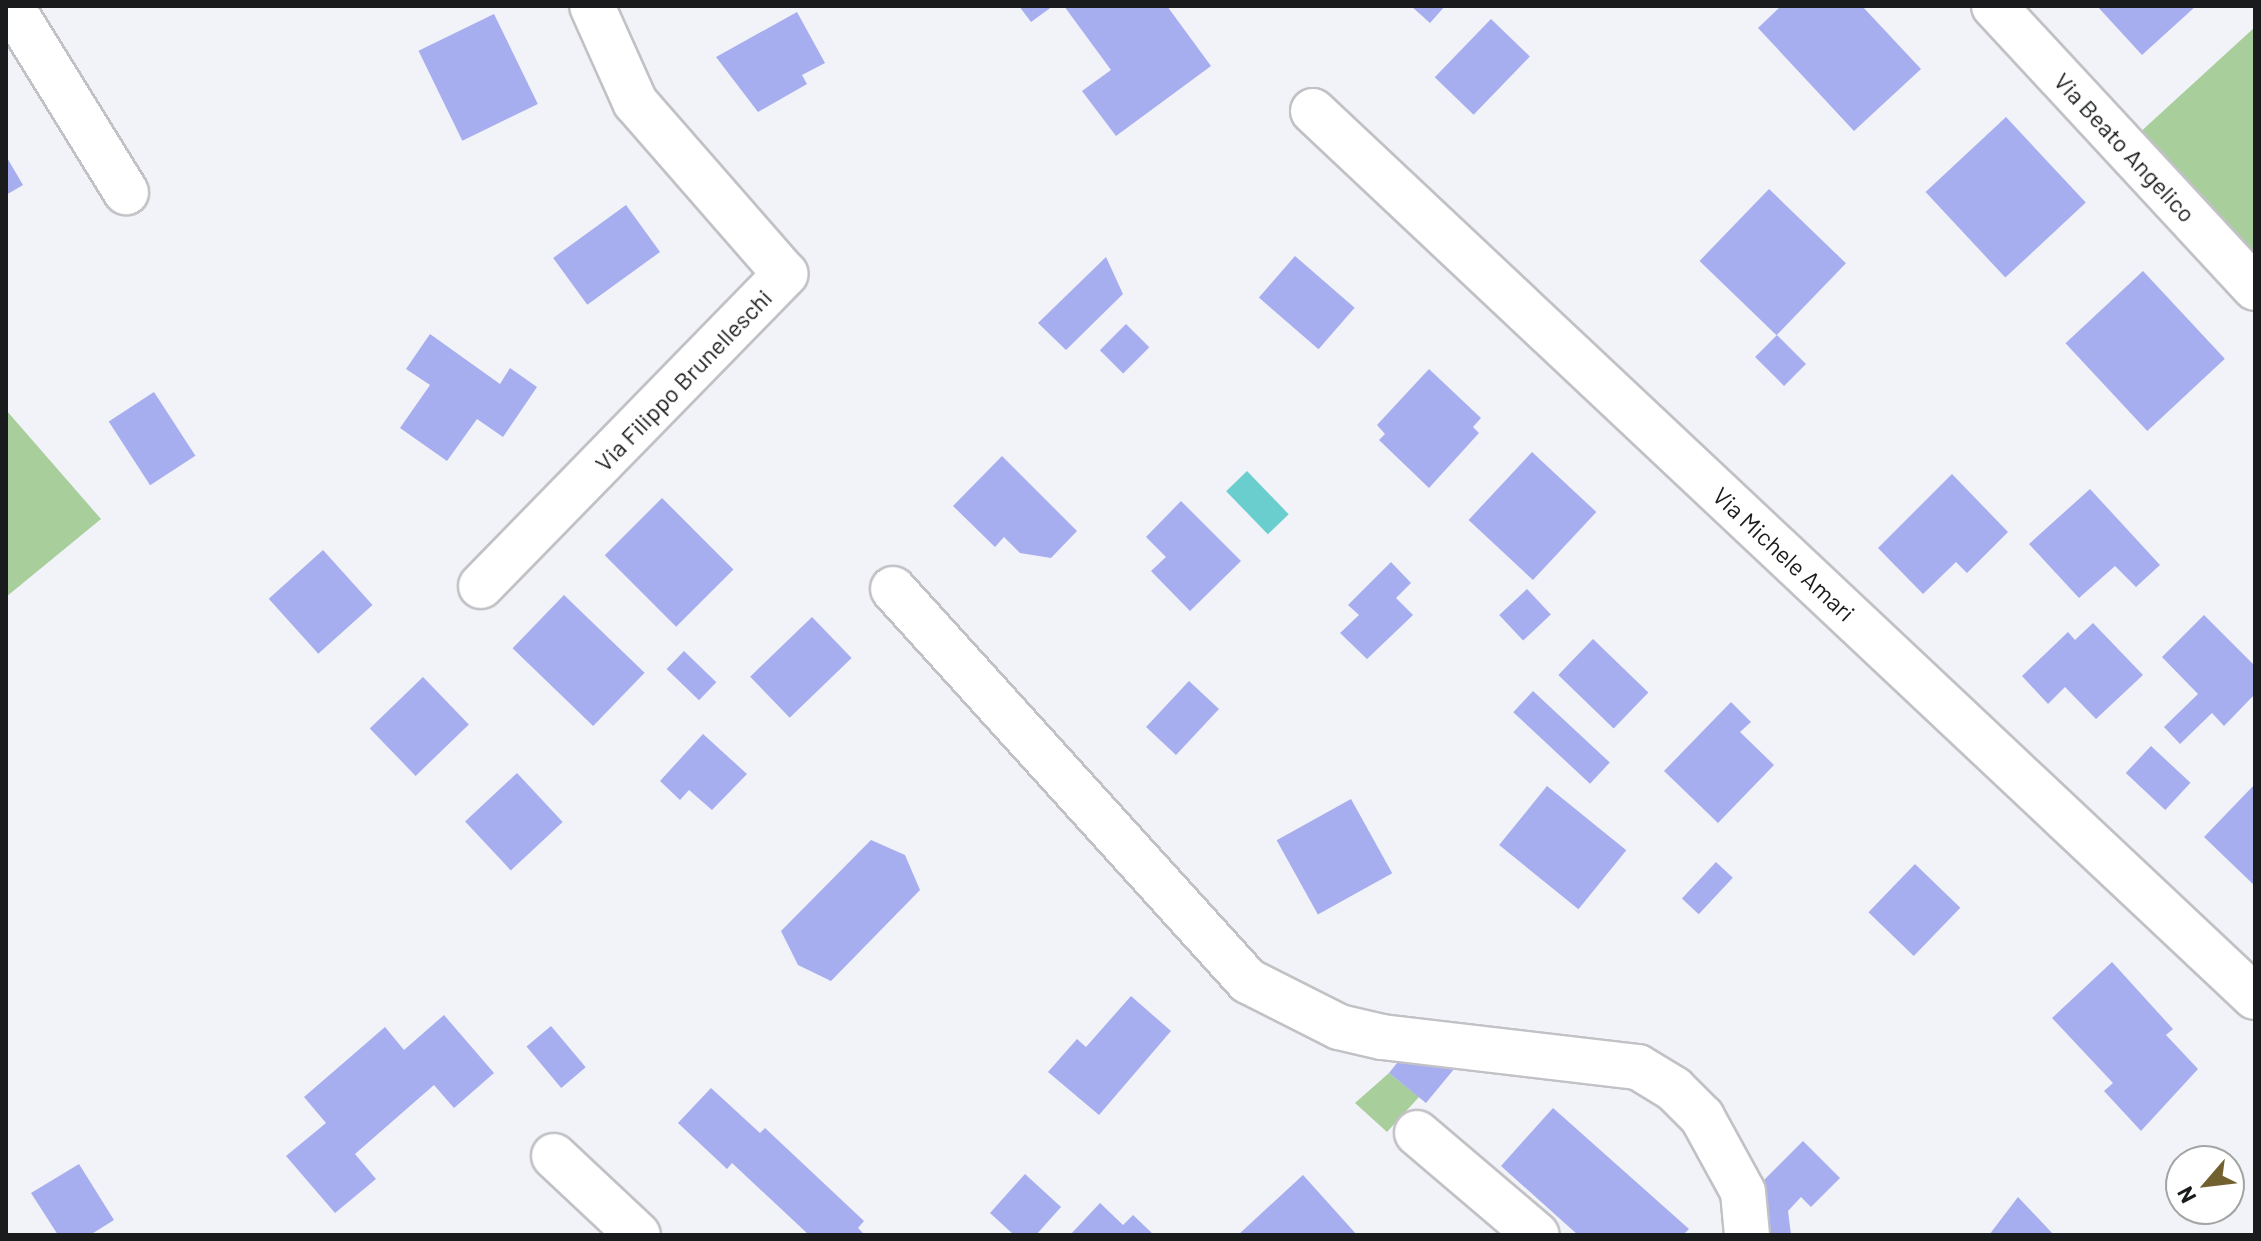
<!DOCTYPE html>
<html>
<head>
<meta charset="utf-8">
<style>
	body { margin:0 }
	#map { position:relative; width:2261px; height:1241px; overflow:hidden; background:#f2f3f8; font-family:Barlow,sans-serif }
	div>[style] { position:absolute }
	.green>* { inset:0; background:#a8ce9c }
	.water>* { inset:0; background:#6acdce; transform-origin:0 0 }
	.building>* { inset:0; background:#a6aeef; transform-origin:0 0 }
	.roads { filter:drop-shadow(2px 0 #c1c1c6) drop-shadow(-2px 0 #c1c1c6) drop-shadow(0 2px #c1c1c6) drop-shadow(0 -2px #c1c1c6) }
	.street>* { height:44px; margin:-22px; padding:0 22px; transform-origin:22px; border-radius:22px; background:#fff }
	span { translate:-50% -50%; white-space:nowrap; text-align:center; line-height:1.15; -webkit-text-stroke:7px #fff; paint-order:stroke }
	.street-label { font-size:24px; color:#1a1b1c }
	.frame { position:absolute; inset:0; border:8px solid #1a1b1c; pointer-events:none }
	.north { position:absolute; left:2165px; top:1145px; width:80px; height:80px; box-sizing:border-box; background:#fff; border:2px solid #a3a4a4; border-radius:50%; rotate:242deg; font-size:22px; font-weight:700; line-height:32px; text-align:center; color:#1a1b1c }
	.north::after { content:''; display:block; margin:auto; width:28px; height:36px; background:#72612f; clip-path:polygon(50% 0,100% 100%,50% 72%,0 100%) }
</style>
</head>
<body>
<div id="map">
	<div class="green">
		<div style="clip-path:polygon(2255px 27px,2255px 262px,2137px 135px)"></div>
		<div style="clip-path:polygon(6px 410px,101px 519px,6px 597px)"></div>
		<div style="clip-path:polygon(1389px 1073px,1419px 1097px,1387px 1132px,1355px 1103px)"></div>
	</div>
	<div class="water">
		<div style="left:1247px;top:471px;width:60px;height:29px;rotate:46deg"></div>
	</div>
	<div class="building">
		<div style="clip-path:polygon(1019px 6px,1053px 6px,1031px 22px)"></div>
		<div style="clip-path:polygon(1064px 6px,1167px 6px,1211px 66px,1116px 136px,1082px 91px,1111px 70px)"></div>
		<div style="clip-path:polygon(1411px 6px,1445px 6px,1430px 23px)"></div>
		<div style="clip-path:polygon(1781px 6px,1862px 6px,1921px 69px,1854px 131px,1758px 28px)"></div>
		<div style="clip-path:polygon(2097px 6px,2196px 6px,2142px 55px)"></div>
		<div style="clip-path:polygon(797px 12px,825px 63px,802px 75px,807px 84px,758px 112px,716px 57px)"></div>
		<div style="left:494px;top:14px;width:100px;height:84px;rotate:64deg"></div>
		<div style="left:1491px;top:19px;width:54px;height:81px;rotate:44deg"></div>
		<div style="left:2006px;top:117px;width:117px;height:110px;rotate:47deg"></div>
		<div style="clip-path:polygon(6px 156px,23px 185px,6px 195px)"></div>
		<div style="left:1769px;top:189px;width:107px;height:100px;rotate:44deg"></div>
		<div style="left:626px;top:205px;width:58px;height:90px;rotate:54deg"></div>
		<div style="left:1295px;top:256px;width:79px;height:55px;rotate:41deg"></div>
		<div style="clip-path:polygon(1106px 257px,1123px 294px,1066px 350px,1038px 323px)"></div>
		<div style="left:2143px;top:271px;width:120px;height:106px;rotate:47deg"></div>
		<div style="left:1126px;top:324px;width:33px;height:37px;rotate:45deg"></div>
		<div style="clip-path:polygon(430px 334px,500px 384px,510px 368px,537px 387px,503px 437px,477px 419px,447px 461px,400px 428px,430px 385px,406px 369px)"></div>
		<div style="left:1777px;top:335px;width:41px;height:31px;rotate:45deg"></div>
		<div style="clip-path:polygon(1429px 369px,1481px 418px,1473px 427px,1479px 433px,1429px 488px,1379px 440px,1385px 434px,1377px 425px)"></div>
		<div style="left:154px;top:392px;width:76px;height:54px;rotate:57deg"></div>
		<div style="left:1532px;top:452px;width:88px;height:93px;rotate:43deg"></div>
		<div style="clip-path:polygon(1002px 456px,1077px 531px,1051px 558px,1020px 553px,1004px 537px,995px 547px,953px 506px)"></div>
		<div style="clip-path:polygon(1952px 474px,2008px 532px,1967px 573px,1956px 562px,1923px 594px,1878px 548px)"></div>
		<div style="clip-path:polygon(2090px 489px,2160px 565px,2136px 587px,2115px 566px,2079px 598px,2029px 544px)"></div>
		<div style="left:662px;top:498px;width:101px;height:81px;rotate:45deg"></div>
		<div style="clip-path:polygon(1181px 501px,1241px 561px,1190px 611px,1151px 571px,1166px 557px,1146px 537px)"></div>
		<div style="left:323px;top:550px;width:74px;height:73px;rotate:48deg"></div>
		<div style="clip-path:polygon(1391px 562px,1411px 583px,1396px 598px,1413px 615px,1367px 659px,1340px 633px,1359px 615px,1348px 605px)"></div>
		<div style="left:1527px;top:589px;width:35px;height:38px;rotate:47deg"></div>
		<div style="left:564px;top:595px;width:112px;height:74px;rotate:44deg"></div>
		<div style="clip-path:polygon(2204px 615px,2255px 666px,2255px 694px,2224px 726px,2212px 713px,2180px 744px,2164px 727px,2198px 694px,2162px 657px)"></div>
		<div style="left:812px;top:617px;width:57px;height:86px;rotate:46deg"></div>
		<div style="clip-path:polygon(2093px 623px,2143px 675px,2096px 719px,2065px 687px,2048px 704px,2022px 676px,2068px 632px,2075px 640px)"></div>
		<div style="left:1593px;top:639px;width:77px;height:50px;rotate:44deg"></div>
		<div style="left:684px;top:651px;width:45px;height:25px;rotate:44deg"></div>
		<div style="left:423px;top:677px;width:66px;height:74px;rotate:46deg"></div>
		<div style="left:1189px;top:681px;width:41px;height:63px;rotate:43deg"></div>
		<div style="left:1533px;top:691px;width:105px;height:29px;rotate:43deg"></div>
		<div style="clip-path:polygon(1731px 702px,1751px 722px,1740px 732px,1774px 765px,1718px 823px,1664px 771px)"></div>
		<div style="clip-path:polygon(703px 734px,747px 774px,712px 810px,689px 790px,680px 800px,660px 781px)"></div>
		<div style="left:2151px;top:746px;width:54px;height:37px;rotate:43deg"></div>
		<div style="left:517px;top:773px;width:67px;height:71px;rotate:47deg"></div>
		<div style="clip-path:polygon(2255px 784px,2255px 886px,2204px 837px)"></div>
		<div style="left:1547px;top:786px;width:102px;height:76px;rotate:39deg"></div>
		<div style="left:1351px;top:799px;width:85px;height:85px;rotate:61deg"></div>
		<div style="clip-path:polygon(871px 840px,905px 855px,920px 890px,831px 981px,798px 965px,781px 931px)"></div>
		<div style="left:1716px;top:862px;width:23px;height:50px;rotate:43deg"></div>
		<div style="left:1915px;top:864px;width:63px;height:67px;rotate:44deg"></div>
		<div style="clip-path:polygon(2112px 962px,2173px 1029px,2166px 1035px,2198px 1069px,2141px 1131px,2104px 1091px,2113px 1083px,2052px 1018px)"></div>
		<div style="clip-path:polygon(1131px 996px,1171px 1031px,1099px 1115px,1048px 1072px,1077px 1039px,1086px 1047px)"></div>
		<div style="clip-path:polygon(444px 1015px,494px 1073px,454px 1108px,434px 1085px,355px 1154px,376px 1179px,335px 1213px,286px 1156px,326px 1123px,304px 1097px,385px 1027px,404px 1050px)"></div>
		<div style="left:551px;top:1026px;width:54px;height:32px;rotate:50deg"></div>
		<div style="clip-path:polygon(1397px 1063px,1459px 1063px,1426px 1103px,1389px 1073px)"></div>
		<div style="clip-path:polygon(711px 1088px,760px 1133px,765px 1128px,864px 1221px,858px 1228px,865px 1235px,809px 1235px,732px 1163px,727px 1169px,678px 1123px)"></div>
		<div style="clip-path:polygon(1553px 1108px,1689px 1229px,1683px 1235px,1578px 1235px,1501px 1166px)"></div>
		<div style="clip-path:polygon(1803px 1141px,1840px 1178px,1811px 1207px,1801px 1197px,1788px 1211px,1791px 1235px,1769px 1235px,1764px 1180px)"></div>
		<div style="clip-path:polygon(79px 1164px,114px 1220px,90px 1235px,58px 1235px,31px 1193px)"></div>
		<div style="clip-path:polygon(1025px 1174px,1061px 1207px,1036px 1235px,1014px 1235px,990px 1213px)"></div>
		<div style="clip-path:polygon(1303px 1175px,1357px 1235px,1238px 1235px)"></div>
		<div style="clip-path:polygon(2018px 1197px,2054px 1235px,1989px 1235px)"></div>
		<div style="clip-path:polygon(1100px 1203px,1123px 1225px,1133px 1215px,1154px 1235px,1070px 1235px)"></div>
	</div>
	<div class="roads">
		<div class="street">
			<div style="left:11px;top:6px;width:219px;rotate:58.3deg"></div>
			<div style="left:1994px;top:6px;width:384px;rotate:47.2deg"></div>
			<div style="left:1313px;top:111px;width:1293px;rotate:43.25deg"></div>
			<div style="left:481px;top:586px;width:436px;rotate:-45.7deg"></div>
			<div style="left:785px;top:274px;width:228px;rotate:-131.1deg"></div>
			<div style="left:635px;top:102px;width:105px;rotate:-114.1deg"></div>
			<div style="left:893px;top:589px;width:529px;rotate:47.84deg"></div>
			<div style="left:1248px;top:981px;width:102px;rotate:26.8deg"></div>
			<div style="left:1339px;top:1027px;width:44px;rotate:13.1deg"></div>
			<div style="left:1382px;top:1037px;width:258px;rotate:6.7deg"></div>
			<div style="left:1638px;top:1067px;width:42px;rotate:31.4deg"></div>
			<div style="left:1674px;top:1089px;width:40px;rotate:45deg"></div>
			<div style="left:1702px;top:1117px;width:85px;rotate:61.3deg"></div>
			<div style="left:1743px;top:1192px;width:43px;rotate:84.7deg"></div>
			<div style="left:1417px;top:1133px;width:157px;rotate:40.4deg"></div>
			<div style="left:554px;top:1156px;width:115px;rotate:43.2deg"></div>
		</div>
	</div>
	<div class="street-label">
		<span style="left:2125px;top:147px;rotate:47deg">Via Beato Angelico</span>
		<span style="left:683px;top:380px;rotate:-46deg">Via Filippo Brunelleschi</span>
		<span style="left:1784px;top:554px;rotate:43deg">Via Michele Amari</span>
	</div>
	<div class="frame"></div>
	<div class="north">N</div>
</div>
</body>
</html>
